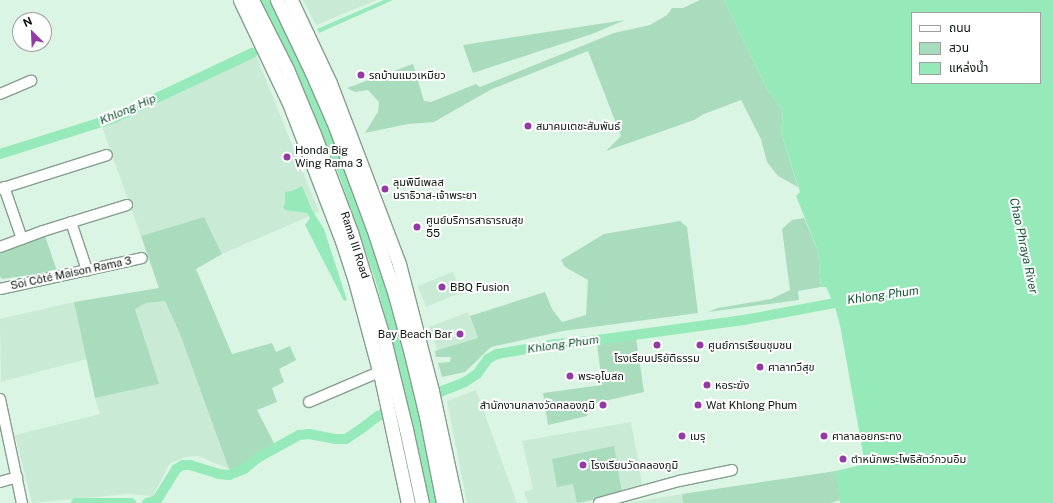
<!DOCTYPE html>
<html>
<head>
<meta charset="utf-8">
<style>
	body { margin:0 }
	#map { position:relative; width:1053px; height:503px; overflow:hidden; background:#dbf5e5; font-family:"Public Sans","Noto Sans Thai",sans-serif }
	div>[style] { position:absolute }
	.built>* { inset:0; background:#c9ead5; transform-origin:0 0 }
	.green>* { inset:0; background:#a9dbbd }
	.water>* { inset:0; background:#96eaba }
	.canal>* { height:10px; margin:-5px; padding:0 5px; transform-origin:5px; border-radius:5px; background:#96eaba }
	.roads { filter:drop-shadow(1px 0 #869e8f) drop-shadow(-1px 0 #869e8f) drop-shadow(0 1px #869e8f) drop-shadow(0 -1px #869e8f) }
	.minor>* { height:10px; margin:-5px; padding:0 5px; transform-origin:5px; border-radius:5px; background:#fff }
	.major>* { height:13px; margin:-6.5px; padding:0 6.5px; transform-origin:6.5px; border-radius:6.5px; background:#fff }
	.dots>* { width:11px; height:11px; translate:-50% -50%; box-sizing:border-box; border:2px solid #fff; border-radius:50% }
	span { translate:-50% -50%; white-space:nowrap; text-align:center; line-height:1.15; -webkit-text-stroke:4px #fff; paint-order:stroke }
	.poi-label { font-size:11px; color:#09120d }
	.left { translate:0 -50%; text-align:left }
	.right { translate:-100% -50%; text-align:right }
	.street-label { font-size:11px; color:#09120d }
	.water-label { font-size:12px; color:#165537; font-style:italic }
	.legend { position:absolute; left:911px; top:12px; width:130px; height:72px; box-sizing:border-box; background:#fff; border:1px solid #9da09e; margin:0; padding:5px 7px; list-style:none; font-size:12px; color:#09120d }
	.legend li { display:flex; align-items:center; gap:8px; height:20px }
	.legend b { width:20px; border:1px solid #9da09e }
	.north { position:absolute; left:12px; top:12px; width:40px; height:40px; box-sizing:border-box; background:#fff; border:1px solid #9da09e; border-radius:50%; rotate:336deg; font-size:11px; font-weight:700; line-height:16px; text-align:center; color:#09120d }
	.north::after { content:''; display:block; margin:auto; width:14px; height:18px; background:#933aa5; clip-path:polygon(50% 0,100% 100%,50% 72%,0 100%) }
</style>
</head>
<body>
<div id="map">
	<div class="built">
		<div style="clip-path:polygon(303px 0,377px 0,316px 25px)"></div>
		<div style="clip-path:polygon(256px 55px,319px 212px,222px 254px,204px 217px,141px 236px,102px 127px)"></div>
		<div style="left:453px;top:272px;width:22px;height:38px;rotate:68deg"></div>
		<div style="clip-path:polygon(165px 301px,180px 334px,229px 469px,198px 456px,186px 457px,170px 463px,153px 496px,127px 494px,32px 503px,15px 435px,100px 414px,95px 398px,159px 384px,135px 309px,146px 303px)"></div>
		<div style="clip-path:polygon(74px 302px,87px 359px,1px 382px,0 319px)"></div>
		<div style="left:468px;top:312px;width:28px;height:42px;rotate:69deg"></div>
		<div style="clip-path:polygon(476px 390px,517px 503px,467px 503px,447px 401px)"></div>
		<div style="clip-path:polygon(631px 422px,643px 488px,583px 503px,528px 503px,524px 492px,533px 489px,522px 441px)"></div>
		<div style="clip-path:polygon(682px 494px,683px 503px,628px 503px)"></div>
	</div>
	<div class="green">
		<div style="clip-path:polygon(700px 0,724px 0,767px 89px,783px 111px,781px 133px,798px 187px,778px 176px,767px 162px,761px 139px,741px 100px,704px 114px,694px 120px,606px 151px,621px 136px,588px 51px,492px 89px,434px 122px,408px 124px,365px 133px,378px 112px,379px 102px,368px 90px,355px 92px,347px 88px,413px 64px,424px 101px,431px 102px,476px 84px,480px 87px,614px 33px,650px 25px,667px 15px,672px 8px,683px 8px)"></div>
		<div style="clip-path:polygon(625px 20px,592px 34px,473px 73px,463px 45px)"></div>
		<div style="clip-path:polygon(204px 217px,222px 254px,196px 269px,232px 354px,272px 343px,276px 352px,290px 346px,296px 360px,279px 369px,284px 382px,272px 388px,277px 402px,257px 410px,274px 443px,238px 467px,229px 469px,180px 334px,165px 301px,146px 303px,135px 309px,159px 384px,95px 398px,74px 302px,159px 288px,141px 236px)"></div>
		<div style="clip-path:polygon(804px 218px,818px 251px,821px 287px,798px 291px,799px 300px,708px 312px,718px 308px,771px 299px,790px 290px,782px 229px,792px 220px)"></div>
		<div style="clip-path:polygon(680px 221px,687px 227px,698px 313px,563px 331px,491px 347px,465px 372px,442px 377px,438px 363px,450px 362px,451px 357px,436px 357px,435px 351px,478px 338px,470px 316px,545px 292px,552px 309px,562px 322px,586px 315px,588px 280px,565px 267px,561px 260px,604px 234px)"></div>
		<div style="clip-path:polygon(45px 236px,57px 271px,2px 279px,0 276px,0 253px)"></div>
		<div style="clip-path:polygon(636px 338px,644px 392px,591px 404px,587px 416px,548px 425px,543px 393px,602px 385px,597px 343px)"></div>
		<div style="clip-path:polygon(614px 446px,622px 493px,577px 503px,573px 484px,557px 487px,552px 459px)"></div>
		<div style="clip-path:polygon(836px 471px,840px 500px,831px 503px,683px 503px,682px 494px)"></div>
	</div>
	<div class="water">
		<div style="clip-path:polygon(384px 0,393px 0,319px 33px,317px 29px)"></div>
		<div style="clip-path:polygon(evenodd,724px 0,1053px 0,1053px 503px,840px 503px,836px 471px,865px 464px,840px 325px,835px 307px,826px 287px,821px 287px,818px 251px,796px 196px,800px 192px,781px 133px,783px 111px,767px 89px,724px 0,912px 13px,1040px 13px,1040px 83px,912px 83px,912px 13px)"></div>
		<div style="clip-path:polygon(302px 186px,312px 210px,324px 229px,347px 300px,344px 301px,305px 225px,310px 218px,307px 213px,285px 210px,283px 207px,285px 204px,285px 192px,292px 191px)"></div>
	</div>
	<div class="canal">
		<div style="left:266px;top:0;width:72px;rotate:63.8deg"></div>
		<div style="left:298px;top:65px;width:118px;rotate:67.1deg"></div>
		<div style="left:344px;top:174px;width:113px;rotate:70.9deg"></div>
		<div style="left:381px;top:281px;width:125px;rotate:75.6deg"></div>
		<div style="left:412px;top:402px;width:104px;rotate:77.2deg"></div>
		<div style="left:0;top:154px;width:120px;rotate:-17.5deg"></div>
		<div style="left:114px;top:118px;width:153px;rotate:-25.2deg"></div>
		<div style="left:76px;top:503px;width:55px"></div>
		<div style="left:147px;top:503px;width:10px;rotate:-17deg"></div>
		<div style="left:157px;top:500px;width:36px;rotate:-58deg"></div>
		<div style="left:176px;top:469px;width:8px;rotate:-30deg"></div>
		<div style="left:183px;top:465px;width:7px"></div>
		<div style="left:190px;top:465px;width:30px;rotate:17deg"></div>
		<div style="left:219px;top:474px;width:10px;rotate:6deg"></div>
		<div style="left:229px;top:475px;width:16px;rotate:-22deg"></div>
		<div style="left:244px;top:469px;width:19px;rotate:-39deg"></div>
		<div style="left:259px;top:457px;width:46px;rotate:-28.8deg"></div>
		<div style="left:299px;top:435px;width:10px;rotate:-6deg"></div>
		<div style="left:309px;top:434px;width:26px;rotate:11deg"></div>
		<div style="left:335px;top:439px;width:11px"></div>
		<div style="left:346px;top:439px;width:18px;rotate:-34deg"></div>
		<div style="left:361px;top:429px;width:21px;rotate:-37deg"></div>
		<div style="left:378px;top:416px;width:93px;rotate:-21.3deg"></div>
		<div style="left:465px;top:382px;width:14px;rotate:-34deg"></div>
		<div style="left:477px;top:374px;width:19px;rotate:-54deg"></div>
		<div style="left:488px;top:359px;width:10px;rotate:-29deg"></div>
		<div style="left:497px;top:354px;width:60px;rotate:-9.6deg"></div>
		<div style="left:556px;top:344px;width:34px;rotate:-5deg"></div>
		<div style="left:590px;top:341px;width:155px;rotate:-7.8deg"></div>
		<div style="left:744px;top:320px;width:104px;rotate:-10.6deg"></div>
	</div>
	<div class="roads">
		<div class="minor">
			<div style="left:0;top:94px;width:34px;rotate:-23deg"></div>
			<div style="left:4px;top:187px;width:55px;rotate:70.9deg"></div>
			<div style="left:0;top:189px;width:112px;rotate:-17.6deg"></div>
			<div style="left:71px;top:222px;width:51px;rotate:71.6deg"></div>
			<div style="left:0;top:247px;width:46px;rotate:-20.4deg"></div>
			<div style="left:43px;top:231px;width:88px;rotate:-17.2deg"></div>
			<div style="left:0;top:289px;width:145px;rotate:-12.3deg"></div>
			<div style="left:0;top:399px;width:106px;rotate:78.1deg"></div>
			<div style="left:309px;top:402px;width:76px;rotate:-23.2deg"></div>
			<div style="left:0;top:482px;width:18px;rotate:-16deg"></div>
			<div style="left:599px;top:503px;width:83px;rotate:-15.4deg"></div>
			<div style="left:679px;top:481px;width:54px;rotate:-11.7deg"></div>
		</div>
		<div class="major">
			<div style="left:240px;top:0;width:114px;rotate:64.6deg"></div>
			<div style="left:289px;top:103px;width:148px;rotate:69deg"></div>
			<div style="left:342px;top:241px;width:42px;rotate:72deg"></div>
			<div style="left:355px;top:281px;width:105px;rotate:75deg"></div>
			<div style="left:382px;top:382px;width:124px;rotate:77.9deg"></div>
			<div style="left:252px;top:0;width:77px;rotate:63.1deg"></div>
			<div style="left:287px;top:69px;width:70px;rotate:67.4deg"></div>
			<div style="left:314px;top:134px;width:105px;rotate:69.3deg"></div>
			<div style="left:351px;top:232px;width:116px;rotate:73deg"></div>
			<div style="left:385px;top:343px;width:89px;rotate:76.3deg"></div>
			<div style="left:406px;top:429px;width:76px;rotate:77.8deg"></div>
			<div style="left:277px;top:0;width:79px;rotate:64.4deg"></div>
			<div style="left:311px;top:71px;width:60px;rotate:66.4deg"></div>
			<div style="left:335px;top:126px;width:109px;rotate:69.6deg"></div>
			<div style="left:373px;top:228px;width:71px;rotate:71.8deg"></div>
			<div style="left:395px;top:295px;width:61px;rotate:74.8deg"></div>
			<div style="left:411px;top:354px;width:64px;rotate:76.4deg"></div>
			<div style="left:426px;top:416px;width:89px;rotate:78.9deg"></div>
			<div style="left:291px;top:0;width:92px;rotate:64.8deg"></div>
			<div style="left:330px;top:83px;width:194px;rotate:69.1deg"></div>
			<div style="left:399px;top:264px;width:131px;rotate:75.4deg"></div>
			<div style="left:432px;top:391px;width:115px;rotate:77.9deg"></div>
		</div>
	</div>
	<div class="dots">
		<div style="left:361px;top:75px;background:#933aa5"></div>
		<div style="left:528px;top:126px;background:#933aa5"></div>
		<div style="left:287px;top:157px;background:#933aa5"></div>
		<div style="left:385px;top:189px;background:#933aa5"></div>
		<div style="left:417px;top:227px;background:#933aa5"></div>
		<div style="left:442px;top:287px;background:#933aa5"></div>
		<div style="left:460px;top:334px;background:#933aa5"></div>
		<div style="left:657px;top:345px;background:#933aa5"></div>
		<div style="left:700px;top:345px;background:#933aa5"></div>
		<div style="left:760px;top:367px;background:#933aa5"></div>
		<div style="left:570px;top:376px;background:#933aa5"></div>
		<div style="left:707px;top:385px;background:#933aa5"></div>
		<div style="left:603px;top:405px;background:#933aa5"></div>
		<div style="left:698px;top:405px;background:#933aa5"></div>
		<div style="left:682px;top:436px;background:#933aa5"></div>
		<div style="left:824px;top:436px;background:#933aa5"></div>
		<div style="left:843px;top:459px;background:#933aa5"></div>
		<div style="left:583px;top:465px;background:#933aa5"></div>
	</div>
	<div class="poi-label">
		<span class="left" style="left:369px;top:75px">รถบ้านแมวเหมียว</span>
		<span class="left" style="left:536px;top:126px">สมาคมเตชะสัมพันธ์</span>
		<span class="left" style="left:295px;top:157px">Honda Big<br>Wing Rama 3</span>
		<span class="left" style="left:393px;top:189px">ลุมพินีเพลส<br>นราธิวาส-เจ้าพระยา</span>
		<span class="left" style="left:426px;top:227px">ศูนย์บริการสาธารณสุข<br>55</span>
		<span class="left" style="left:450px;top:287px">BBQ Fusion</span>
		<span class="right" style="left:452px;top:334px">Bay Beach Bar</span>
		<span class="left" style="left:708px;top:345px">ศูนย์การเรียนชุมชน</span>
		<span style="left:657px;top:358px">โรงเรียนปริยัติธรรม</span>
		<span class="left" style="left:768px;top:367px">ศาลาทวีสุข</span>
		<span class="left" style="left:578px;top:376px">พระอุโบสถ</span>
		<span class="left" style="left:715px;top:385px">หอระฆัง</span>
		<span class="right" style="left:595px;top:405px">สำนักงานกลางวัดคลองภูมิ</span>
		<span class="left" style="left:706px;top:405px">Wat Khlong Phum</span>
		<span class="left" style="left:690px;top:436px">เมรุ</span>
		<span class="left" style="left:832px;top:436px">ศาลาลอยกระทง</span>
		<span class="left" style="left:851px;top:459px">ตำหนักพระโพธิสัตว์กวนอิม</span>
		<span class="left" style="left:591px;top:465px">โรงเรียนวัดคลองภูมิ</span>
	</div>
	<div class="street-label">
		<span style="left:355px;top:245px;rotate:72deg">Rama III Road</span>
		<span style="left:71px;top:273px;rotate:-12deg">Soi Côté Maison Rama 3</span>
	</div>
	<div class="water-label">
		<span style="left:128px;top:110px;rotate:-23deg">Khlong Hip</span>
		<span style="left:1023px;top:246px;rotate:78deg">Chao Phraya River</span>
		<span style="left:883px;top:296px;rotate:-8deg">Khlong Phum</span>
		<span style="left:563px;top:345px;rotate:-8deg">Khlong Phum</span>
	</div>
	<ul class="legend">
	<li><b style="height:5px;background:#fff"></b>ถนน</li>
	<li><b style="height:11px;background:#a9dbbd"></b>สวน</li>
	<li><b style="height:11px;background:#96eaba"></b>แหล่งน้ำ</li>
	</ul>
	<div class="north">N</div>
</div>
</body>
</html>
